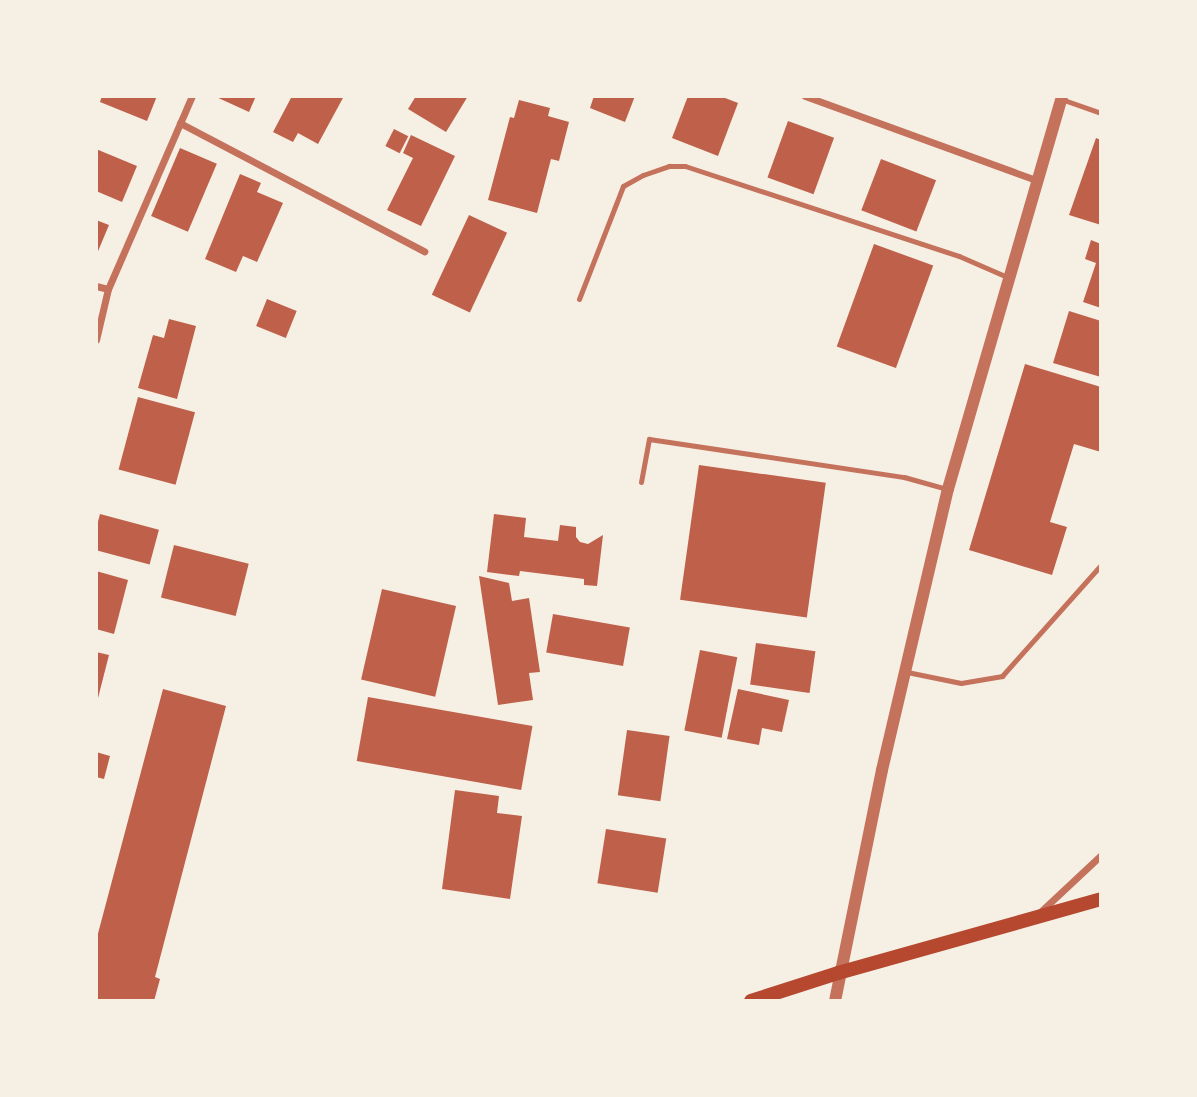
<!DOCTYPE html>
<html>
<head>
<meta charset="utf-8">
<style>
	body { margin:0 }
	#map { position:relative; width:1197px; height:1097px; overflow:hidden; background:#f6efe4; font-family:"DM Sans",sans-serif }
	div>[style] { position:absolute }
	.building>* { inset:0; background:#bf614a; transform-origin:0 0 }
	.service>* { height:5px; margin:-2.5px; padding:0 2.5px; transform-origin:2.5px; border-radius:2.5px; background:#c5725c }
	.minor>* { height:7px; margin:-3.5px; padding:0 3.5px; transform-origin:3.5px; border-radius:3.5px; background:#c5725c }
	.tertiary>* { height:12px; margin:-6px; padding:0 6px; transform-origin:6px; border-radius:6px; background:#c5725c }
	.secondary>* { height:14px; margin:-7px; padding:0 7px; transform-origin:7px; border-radius:7px; background:#b5482f }
	span { translate:-50% -50%; white-space:nowrap; text-align:center; line-height:1.15; -webkit-text-stroke:5px #f6efe4; paint-order:stroke }
	.frame { position:absolute; inset:0; border:98px solid #f6efe4; pointer-events:none }
</style>
</head>
<body>
<div id="map">
	<div class="building">
		<div style="clip-path:polygon(102px 96px,157px 96px,147px 121px,100px 102px)"></div>
		<div style="clip-path:polygon(214px 96px,256px 96px,249px 112px)"></div>
		<div style="clip-path:polygon(292px 96px,344px 96px,318px 144px,298px 133px,293px 142px,273px 132px)"></div>
		<div style="clip-path:polygon(416px 96px,468px 96px,446px 132px,408px 109px)"></div>
		<div style="clip-path:polygon(594px 96px,635px 96px,625px 122px,590px 108px)"></div>
		<div style="clip-path:polygon(688px 96px,720px 96px,738px 103px,718px 156px,672px 138px)"></div>
		<div style="clip-path:polygon(519px 100px,550px 108px,548px 116px,569px 122px,559px 161px,551px 159px,537px 213px,488px 200px,510px 117px,514px 118px)"></div>
		<div style="left:788px;top:121px;width:49px;height:60px;rotate:20deg"></div>
		<div style="left:394px;top:129px;width:16px;height:19px;rotate:27deg"></div>
		<div style="clip-path:polygon(411px 135px,455px 156px,421px 226px,387px 210px,413px 158px,403px 153px)"></div>
		<div style="clip-path:polygon(1096px 138px,1101px 140px,1101px 225px,1069px 215px)"></div>
		<div style="left:180px;top:148px;width:40px;height:74px;rotate:23deg"></div>
		<div style="clip-path:polygon(96px 149px,137px 166px,122px 202px,96px 191px)"></div>
		<div style="left:881px;top:159px;width:59px;height:55px;rotate:21deg"></div>
		<div style="clip-path:polygon(240px 174px,261px 183px,257px 192px,283px 203px,257px 262px,243px 256px,236px 272px,205px 259px)"></div>
		<div style="left:469px;top:215px;width:42px;height:88px;rotate:25deg"></div>
		<div style="clip-path:polygon(96px 220px,109px 225px,96px 256px)"></div>
		<div style="clip-path:polygon(1091px 240px,1101px 244px,1101px 308px,1083px 302px,1096px 263px,1085px 259px)"></div>
		<div style="left:874px;top:244px;width:63px;height:109px;rotate:20deg"></div>
		<div style="left:267px;top:299px;width:32px;height:29px;rotate:22deg"></div>
		<div style="clip-path:polygon(1069px 311px,1101px 321px,1101px 377px,1053px 363px)"></div>
		<div style="clip-path:polygon(169px 319px,196px 326px,177px 399px,138px 388px,153px 335px,164px 338px)"></div>
		<div style="clip-path:polygon(1025px 364px,1101px 387px,1101px 452px,1074px 444px,1050px 522px,1067px 527px,1052px 575px,969px 550px)"></div>
		<div style="left:138px;top:397px;width:59px;height:75px;rotate:15deg"></div>
		<div style="left:699px;top:465px;width:128px;height:136px;rotate:8deg"></div>
		<div style="left:100px;top:514px;width:61px;height:36px;rotate:15deg"></div>
		<div style="clip-path:polygon(494px 514px,526px 518px,524px 537px,558px 541px,560px 525px,576px 527px,576px 537px,580px 542px,588px 544px,603px 535px,597px 586px,584px 585px,584px 579px,520px 571px,519px 576px,487px 572px)"></div>
		<div style="left:174px;top:545px;width:77px;height:54px;rotate:14deg"></div>
		<div style="clip-path:polygon(96px 571px,128px 580px,114px 634px,96px 629px)"></div>
		<div style="clip-path:polygon(479px 576px,509px 583px,512px 601px,529px 598px,540px 672px,529px 673px,533px 700px,498px 705px)"></div>
		<div style="left:382px;top:589px;width:76px;height:93px;rotate:13deg"></div>
		<div style="left:553px;top:614px;width:78px;height:39px;rotate:10deg"></div>
		<div style="left:756px;top:643px;width:60px;height:42px;rotate:8deg"></div>
		<div style="left:700px;top:650px;width:38px;height:82px;rotate:11deg"></div>
		<div style="clip-path:polygon(96px 652px,109px 655px,97px 702px,96px 702px)"></div>
		<div style="clip-path:polygon(163px 689px,226px 706px,155px 977px,160px 979px,154px 1001px,96px 1001px,96px 941px)"></div>
		<div style="clip-path:polygon(738px 689px,789px 700px,782px 732px,762px 728px,759px 745px,727px 739px)"></div>
		<div style="left:368px;top:697px;width:167px;height:65px;rotate:10deg"></div>
		<div style="left:627px;top:730px;width:43px;height:66px;rotate:8deg"></div>
		<div style="clip-path:polygon(96px 752px,110px 756px,104px 779px,96px 777px)"></div>
		<div style="clip-path:polygon(455px 790px,499px 796px,497px 813px,522px 816px,510px 899px,442px 889px)"></div>
		<div style="left:606px;top:829px;width:61px;height:55px;rotate:9deg"></div>
	</div>
	<div class="service">
		<div style="left:1061px;top:99px;width:42px;rotate:19.3deg"></div>
		<div style="left:579px;top:299px;width:121px;rotate:-68.7deg"></div>
		<div style="left:623px;top:186px;width:23px;rotate:-29deg"></div>
		<div style="left:643px;top:175px;width:28px;rotate:-19deg"></div>
		<div style="left:669px;top:166px;width:16px"></div>
		<div style="left:685px;top:166px;width:288px;rotate:18.2deg"></div>
		<div style="left:959px;top:256px;width:52px;rotate:23.6deg"></div>
		<div style="left:641px;top:482px;width:44px;rotate:-79.5deg"></div>
		<div style="left:649px;top:439px;width:258px;rotate:8.5deg"></div>
		<div style="left:904px;top:477px;width:45px;rotate:15.6deg"></div>
		<div style="left:907px;top:672px;width:55px;rotate:11.5deg"></div>
		<div style="left:961px;top:683px;width:42px;rotate:-9.7deg"></div>
		<div style="left:1002px;top:676px;width:149px;rotate:-48.3deg"></div>
	</div>
	<div class="minor">
		<div style="left:805px;top:96px;width:248px;rotate:20deg"></div>
		<div style="left:180px;top:123px;width:276px;rotate:27.7deg"></div>
		<div style="left:96px;top:286px;width:12px;rotate:14deg"></div>
		<div style="left:96px;top:340px;width:52px;rotate:-76.8deg"></div>
		<div style="left:108px;top:289px;width:210px;rotate:-66.5deg"></div>
		<div style="left:1038px;top:914px;width:86px;rotate:-43.1deg"></div>
	</div>
	<div class="tertiary">
		<div style="left:835px;top:1001px;width:236px;rotate:-78.5deg"></div>
		<div style="left:882px;top:770px;width:289px;rotate:-76.8deg"></div>
		<div style="left:948px;top:489px;width:409px;rotate:-73.8deg"></div>
	</div>
	<div class="secondary">
		<div style="left:751px;top:1001px;width:91px;rotate:-17.8deg"></div>
		<div style="left:838px;top:973px;width:273px;rotate:-15.7deg"></div>
	</div>
	<div class="frame"></div>
</div>
</body>
</html>
